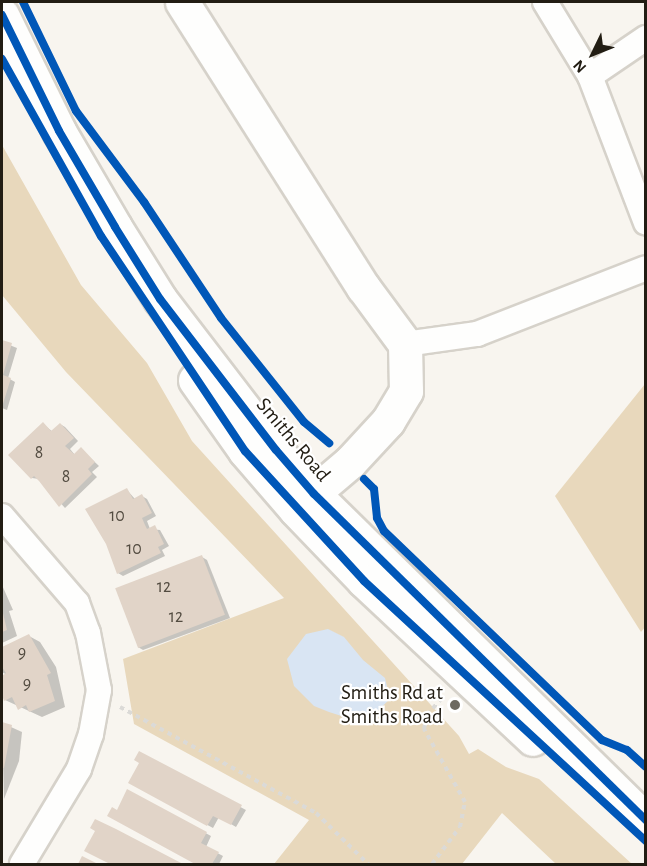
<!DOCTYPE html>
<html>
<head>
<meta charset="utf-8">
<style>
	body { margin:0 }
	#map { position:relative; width:647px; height:866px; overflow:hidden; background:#f8f5ef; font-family:"Alegreya Sans",sans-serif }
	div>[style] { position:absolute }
	.green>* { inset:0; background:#e8d8bc }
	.water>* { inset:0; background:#d9e5f3 }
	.shadow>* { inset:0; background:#0003 }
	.building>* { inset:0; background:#e1d4c8; transform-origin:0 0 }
	.path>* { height:4px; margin-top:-2px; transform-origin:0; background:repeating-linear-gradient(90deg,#dbdad7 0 4.5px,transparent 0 9px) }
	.roads { filter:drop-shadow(2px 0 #d6d2ca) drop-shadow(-2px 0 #d6d2ca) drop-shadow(0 2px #d6d2ca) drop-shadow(0 -2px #d6d2ca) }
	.street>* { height:24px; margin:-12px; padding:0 12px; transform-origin:12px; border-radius:12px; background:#fefefd }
	.secondary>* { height:33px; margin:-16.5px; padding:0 16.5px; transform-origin:16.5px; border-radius:16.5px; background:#fefefd }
	.cycleway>* { height:8px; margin:-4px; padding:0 4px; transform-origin:4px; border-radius:4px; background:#0057b8 }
	.dots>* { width:16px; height:16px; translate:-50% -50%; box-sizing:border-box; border:3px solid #fff; border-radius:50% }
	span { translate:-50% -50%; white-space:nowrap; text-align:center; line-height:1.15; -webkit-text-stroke:4.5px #fff; paint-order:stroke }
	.number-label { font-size:18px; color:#524b40 }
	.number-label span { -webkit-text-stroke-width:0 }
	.street-label { font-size:21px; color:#221d13 }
	.poi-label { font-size:21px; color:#221d13 }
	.right { translate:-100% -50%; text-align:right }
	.frame { position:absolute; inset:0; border:3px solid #221d13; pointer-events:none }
	.north { position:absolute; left:563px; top:24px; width:60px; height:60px; -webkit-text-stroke:4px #fff; paint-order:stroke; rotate:227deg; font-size:16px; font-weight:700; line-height:24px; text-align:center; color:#221d13 }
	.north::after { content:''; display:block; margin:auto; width:21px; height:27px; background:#221d13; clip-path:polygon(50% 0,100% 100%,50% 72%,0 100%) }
</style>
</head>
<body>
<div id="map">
	<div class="green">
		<div style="clip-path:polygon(2px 145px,81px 285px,147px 363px,192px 441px,459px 736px,469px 754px,478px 749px,506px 767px,539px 779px,632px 864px,556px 864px,502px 813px,462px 864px,274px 864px,309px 820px,134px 724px,123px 659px,284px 598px,66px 372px,2px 295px)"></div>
		<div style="clip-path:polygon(645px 384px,646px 626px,641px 632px,555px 496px)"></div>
	</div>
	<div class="water">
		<div style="clip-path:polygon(328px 629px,344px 637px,363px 660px,385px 678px,390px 699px,371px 717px,354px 720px,329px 712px,314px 706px,294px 686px,287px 659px,306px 634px)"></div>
	</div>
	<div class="shadow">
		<div style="clip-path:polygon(2px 342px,17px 348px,8px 378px,15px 382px,7px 410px,2px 408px)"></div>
		<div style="clip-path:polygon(43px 424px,53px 432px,60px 424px,65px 427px,78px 441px,70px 449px,75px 455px,81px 449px,99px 466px,92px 472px,97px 477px,65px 508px,39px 479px,32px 478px,10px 455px)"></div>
		<div style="clip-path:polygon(127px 490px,135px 499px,142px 496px,147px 499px,156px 516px,147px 521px,150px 529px,160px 530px,169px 546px,162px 550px,165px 556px,123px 576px,118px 573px)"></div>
		<div style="clip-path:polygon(202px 557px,207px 560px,230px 618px,143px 650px,138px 647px)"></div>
		<div style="clip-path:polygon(2px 585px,13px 610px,9px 611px,17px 636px,2px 643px)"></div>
		<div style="clip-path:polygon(29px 636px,40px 642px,56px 667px,65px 707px,42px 717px,5px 700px,2px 691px,2px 677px,7px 675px,2px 672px,2px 648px)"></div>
		<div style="clip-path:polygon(2px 723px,22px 732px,19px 761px,4px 799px)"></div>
		<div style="clip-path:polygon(139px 753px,246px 810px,236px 827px,219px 817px,213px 828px,130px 783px,141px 763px)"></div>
		<div style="clip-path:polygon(128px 791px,211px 836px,206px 847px,223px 856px,219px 864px,198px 864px,109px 815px,117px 812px)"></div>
		<div style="clip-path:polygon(95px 821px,180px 864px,113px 864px,86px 850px,97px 830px)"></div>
	</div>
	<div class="building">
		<div style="clip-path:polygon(2px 340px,12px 343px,3px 375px,11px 378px,2px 407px)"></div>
		<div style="clip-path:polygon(43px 422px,51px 431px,60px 423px,74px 438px,65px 446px,74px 454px,81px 447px,95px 462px,88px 469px,92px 474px,59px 507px,39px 481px,34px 476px,31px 479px,8px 455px)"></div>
		<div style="clip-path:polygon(127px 488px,133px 499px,142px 494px,152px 513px,142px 518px,145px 525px,147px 529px,155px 525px,164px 544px,158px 547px,161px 553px,117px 574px,106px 544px,85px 509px)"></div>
		<div style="left:202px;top:555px;width:64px;height:93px;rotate:69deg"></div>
		<div style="clip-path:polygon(2px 609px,7px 630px,2px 632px)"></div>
		<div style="clip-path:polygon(29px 634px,51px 673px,47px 675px,55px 701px,29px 712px,26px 705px,18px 710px,12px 697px,4px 701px,2px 695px,2px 676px,6px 673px,2px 667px,2px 647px)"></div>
		<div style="clip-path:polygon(2px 722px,12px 725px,4px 768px,2px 768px)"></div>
		<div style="clip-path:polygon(139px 751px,242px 805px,231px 825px,213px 816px,207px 826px,128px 783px,139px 763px,134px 760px)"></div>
		<div style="clip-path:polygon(127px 789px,207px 832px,201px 843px,219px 852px,212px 864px,195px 864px,107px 816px,112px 807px,117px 810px)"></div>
		<div style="clip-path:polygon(95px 819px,116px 829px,183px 864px,110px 864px,84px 851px,95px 831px,90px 828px)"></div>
		<div style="clip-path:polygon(82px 856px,98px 864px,78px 864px)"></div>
	</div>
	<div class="path">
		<div style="left:120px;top:707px;width:223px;rotate:28.4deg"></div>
		<div style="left:316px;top:813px;width:73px;rotate:44.4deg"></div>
		<div style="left:432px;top:864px;width:46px;rotate:-52.9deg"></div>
		<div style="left:460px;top:827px;width:25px;rotate:-79deg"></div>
		<div style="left:465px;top:802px;width:84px;rotate:-119.3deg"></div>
		<div style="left:424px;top:729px;width:14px;rotate:-78deg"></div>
		<div style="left:427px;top:715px;width:21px;rotate:-49deg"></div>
	</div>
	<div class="roads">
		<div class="street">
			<div style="left:545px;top:2px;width:87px;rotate:58.7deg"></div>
			<div style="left:590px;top:76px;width:157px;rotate:69.1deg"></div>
			<div style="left:590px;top:76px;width:68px;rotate:-34.2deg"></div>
			<div style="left:405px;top:344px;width:73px;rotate:-7.9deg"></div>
			<div style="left:477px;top:334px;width:181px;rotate:-21.3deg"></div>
			<div style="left:2px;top:516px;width:115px;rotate:49.2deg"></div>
			<div style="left:77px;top:603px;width:32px;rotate:70deg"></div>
			<div style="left:88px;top:633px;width:58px;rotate:79.1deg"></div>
			<div style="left:99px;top:690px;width:45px;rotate:100.3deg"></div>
			<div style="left:91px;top:734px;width:37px;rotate:109deg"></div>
			<div style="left:79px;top:769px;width:111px;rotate:121deg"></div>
		</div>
		<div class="secondary">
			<div style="left:182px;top:2px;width:338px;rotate:57.6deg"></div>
			<div style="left:363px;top:287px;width:71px;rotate:53.6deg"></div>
			<div style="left:405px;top:344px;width:47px;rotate:88.8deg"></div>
			<div style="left:406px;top:391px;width:35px;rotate:121deg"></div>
			<div style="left:388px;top:421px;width:56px;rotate:132.8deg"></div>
			<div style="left:350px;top:462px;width:70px;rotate:139.7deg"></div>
			<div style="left:2px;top:15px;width:129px;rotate:63.8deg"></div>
			<div style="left:59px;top:131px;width:111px;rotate:59.7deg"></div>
			<div style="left:115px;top:227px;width:85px;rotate:58deg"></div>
			<div style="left:160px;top:299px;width:190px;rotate:52.5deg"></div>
			<div style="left:276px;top:450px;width:58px;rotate:49.2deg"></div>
			<div style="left:314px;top:494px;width:465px;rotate:44.5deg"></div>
			<div style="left:195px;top:380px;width:87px;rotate:54.8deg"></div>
			<div style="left:245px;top:451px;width:77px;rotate:49.2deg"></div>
			<div style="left:295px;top:509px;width:100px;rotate:46.2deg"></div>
			<div style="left:364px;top:581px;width:231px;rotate:43.1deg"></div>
		</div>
	</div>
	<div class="cycleway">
		<div style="left:23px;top:2px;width:121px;rotate:64.1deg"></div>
		<div style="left:76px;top:111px;width:114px;rotate:53.2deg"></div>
		<div style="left:144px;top:202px;width:139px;rotate:56.4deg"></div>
		<div style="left:221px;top:318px;width:133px;rotate:51.4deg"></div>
		<div style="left:304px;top:422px;width:33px;rotate:40deg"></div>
		<div style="left:2px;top:15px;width:129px;rotate:63.8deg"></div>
		<div style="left:59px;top:131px;width:111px;rotate:59.7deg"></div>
		<div style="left:115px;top:227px;width:85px;rotate:58deg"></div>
		<div style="left:160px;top:299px;width:190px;rotate:52.5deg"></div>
		<div style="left:276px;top:450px;width:58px;rotate:49.2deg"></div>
		<div style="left:314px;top:494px;width:465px;rotate:44.5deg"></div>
		<div style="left:2px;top:59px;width:203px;rotate:60.8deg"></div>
		<div style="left:101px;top:236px;width:259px;rotate:56.2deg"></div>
		<div style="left:245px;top:451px;width:176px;rotate:47.5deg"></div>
		<div style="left:364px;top:581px;width:384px;rotate:42.7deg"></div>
		<div style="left:364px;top:479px;width:14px;rotate:45deg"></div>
		<div style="left:374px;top:489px;width:29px;rotate:84deg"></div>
		<div style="left:377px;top:518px;width:15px;rotate:62deg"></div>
		<div style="left:384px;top:531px;width:302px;rotate:43.8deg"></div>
		<div style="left:602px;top:740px;width:27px;rotate:22deg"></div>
		<div style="left:627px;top:750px;width:25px;rotate:42deg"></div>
	</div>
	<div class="dots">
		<div style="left:455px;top:705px;background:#6d6960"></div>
	</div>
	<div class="number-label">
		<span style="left:39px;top:453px">8</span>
		<span style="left:66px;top:477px">8</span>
		<span style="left:117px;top:516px">10</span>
		<span style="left:134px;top:549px">10</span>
		<span style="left:164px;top:587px">12</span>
		<span style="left:176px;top:617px">12</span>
		<span style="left:22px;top:653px">9</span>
		<span style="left:27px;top:684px">9</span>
	</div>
	<div class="street-label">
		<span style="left:293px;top:440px;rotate:50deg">Smiths Road</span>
	</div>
	<div class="poi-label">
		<span class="right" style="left:443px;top:705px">Smiths Rd at<br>Smiths Road</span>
	</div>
	<div class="frame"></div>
	<div class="north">N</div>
</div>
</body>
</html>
